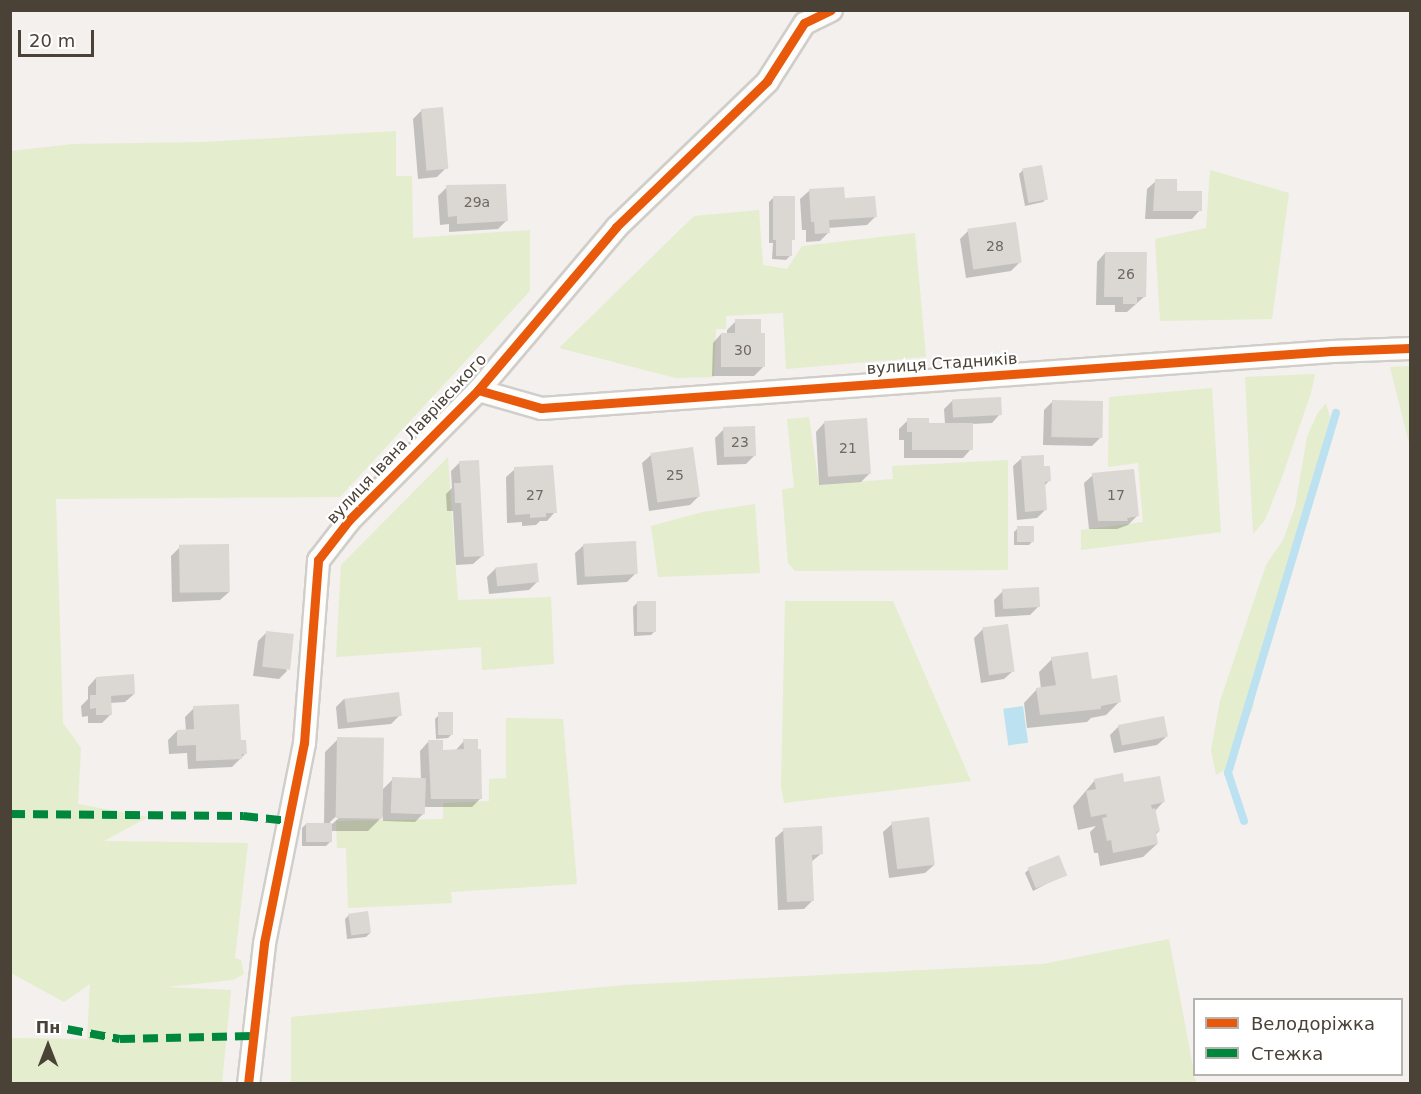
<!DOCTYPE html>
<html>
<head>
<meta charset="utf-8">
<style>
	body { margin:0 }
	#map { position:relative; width:1421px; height:1094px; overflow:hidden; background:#f3f0ed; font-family:"DejaVu Sans",sans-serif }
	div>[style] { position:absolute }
	.green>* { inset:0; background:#e4edcd }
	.water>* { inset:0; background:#bce2f2; transform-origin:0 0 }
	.shadow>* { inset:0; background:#0003 }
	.stream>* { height:8px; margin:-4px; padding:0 4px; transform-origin:4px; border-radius:4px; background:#bce2f2 }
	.building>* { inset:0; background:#dbd7d3; transform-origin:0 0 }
	.roads { filter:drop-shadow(2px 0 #d1ceca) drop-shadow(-2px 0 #d1ceca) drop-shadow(0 2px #d1ceca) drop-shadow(0 -2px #d1ceca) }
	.street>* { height:21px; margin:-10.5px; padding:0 10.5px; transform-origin:10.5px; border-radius:10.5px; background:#fdfdfc }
	.quiet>* { height:8px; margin-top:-4px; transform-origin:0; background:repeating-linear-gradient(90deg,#00873e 0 15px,transparent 0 23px) }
	.cycleway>* { height:9px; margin:-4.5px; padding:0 4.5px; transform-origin:4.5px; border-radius:4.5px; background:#e8590c }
	span { translate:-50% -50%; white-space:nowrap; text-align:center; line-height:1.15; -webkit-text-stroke:4.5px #fff; paint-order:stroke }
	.number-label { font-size:14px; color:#706860 }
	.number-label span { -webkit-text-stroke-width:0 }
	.street-label { font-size:16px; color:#4a4137 }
	.frame { position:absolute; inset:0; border:12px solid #4a4137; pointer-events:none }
	.legend { position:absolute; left:1193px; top:998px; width:210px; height:78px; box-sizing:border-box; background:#fff; border:2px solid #b7b3af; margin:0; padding:8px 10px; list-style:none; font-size:18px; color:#4a4137 }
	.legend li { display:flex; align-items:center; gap:12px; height:30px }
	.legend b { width:30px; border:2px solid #b7b3af }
	.north { position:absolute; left:18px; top:1016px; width:60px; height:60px; -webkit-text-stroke:4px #fff; paint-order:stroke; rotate:0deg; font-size:16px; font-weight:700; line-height:24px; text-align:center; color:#4a4137 }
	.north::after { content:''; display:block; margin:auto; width:21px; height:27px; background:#4a4137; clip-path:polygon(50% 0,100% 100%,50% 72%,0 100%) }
	.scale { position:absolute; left:18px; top:30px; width:76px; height:27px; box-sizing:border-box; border:3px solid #4a4137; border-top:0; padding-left:8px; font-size:18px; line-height:21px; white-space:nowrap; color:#4a4137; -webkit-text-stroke:4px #fff; paint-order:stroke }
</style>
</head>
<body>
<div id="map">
	<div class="green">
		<div style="clip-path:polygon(396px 131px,396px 176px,412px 176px,413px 238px,530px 230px,530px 291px,340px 497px,56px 499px,63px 723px,81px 748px,78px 804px,148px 817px,104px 841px,248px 843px,235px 958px,241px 960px,244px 974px,233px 980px,166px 987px,231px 990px,222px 1083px,11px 1083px,11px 1010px,11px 1038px,87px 1039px,90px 984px,64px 1002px,11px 973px,11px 151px,73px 144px,204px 142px)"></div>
		<div style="clip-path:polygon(1210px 170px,1289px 193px,1272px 319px,1160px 321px,1155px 239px,1206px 228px)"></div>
		<div style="clip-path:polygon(759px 210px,763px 265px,787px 269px,802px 246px,915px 233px,926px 357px,786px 369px,783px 313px,726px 316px,726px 329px,716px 329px,714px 377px,676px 378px,559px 348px,694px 216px)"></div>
		<div style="clip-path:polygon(1410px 366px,1410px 447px,1390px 367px)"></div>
		<div style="clip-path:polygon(1315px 374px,1311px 393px,1281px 480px,1265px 520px,1253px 534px,1245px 377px)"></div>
		<div style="clip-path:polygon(1212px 388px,1221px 532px,1081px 550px,1081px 530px,1143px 522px,1138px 463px,1108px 467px,1109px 397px)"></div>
		<div style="clip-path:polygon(1326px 403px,1330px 418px,1257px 682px,1253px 708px,1240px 737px,1233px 765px,1216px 775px,1211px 750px,1220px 701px,1266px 565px,1283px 540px,1295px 507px,1307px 437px,1317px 414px)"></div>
		<div style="clip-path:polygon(809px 417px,819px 485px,893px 479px,892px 466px,1008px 460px,1008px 570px,795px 571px,788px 563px,782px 490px,794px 487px,787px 419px)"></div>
		<div style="clip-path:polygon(448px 457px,458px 600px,551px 597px,554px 664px,482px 670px,481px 647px,336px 657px,341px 565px)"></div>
		<div style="clip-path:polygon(755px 504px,760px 573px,658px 577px,651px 526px,703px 512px)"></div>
		<div style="clip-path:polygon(785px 601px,893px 601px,971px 781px,784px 803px,781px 787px)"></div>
		<div style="clip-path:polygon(506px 718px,563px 719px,577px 884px,451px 892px,452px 903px,348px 908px,346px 848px,337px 848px,336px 821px,443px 819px,443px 803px,489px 801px,489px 779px,506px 778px)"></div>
		<div style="clip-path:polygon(1169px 939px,1196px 1083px,291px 1083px,291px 1017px,624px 985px,1043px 964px)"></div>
	</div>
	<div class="water">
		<div style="left:1023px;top:706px;width:37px;height:20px;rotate:82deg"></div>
	</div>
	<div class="shadow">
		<div style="clip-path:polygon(422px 110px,446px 168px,437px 177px,418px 179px,413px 119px)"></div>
		<div style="clip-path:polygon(1023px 170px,1047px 198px,1043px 202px,1025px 206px,1019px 174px)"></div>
		<div style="clip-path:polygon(1156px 181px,1175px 193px,1200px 210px,1192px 219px,1145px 219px,1147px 189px)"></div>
		<div style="clip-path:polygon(447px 187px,507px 220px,498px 229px,449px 232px,449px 224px,440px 225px,438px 196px)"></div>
		<div style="clip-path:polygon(809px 191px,843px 199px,875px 217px,867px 225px,828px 228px,829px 232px,820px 241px,806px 242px,806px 230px,802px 230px,800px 199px)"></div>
		<div style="clip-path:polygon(773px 198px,793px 239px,791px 242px,790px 256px,786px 260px,772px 259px,773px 243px,769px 243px,769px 202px)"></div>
		<div style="clip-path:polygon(969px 230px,1020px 262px,1011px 271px,966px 278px,960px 239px)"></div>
		<div style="clip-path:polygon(1105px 253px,1145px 296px,1127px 312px,1115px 312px,1115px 305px,1096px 305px,1097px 262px)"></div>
		<div style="clip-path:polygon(736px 321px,763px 367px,754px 376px,712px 376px,713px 343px,721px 334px,727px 334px,727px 330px)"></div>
		<div style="clip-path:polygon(953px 400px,1000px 414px,992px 423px,971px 424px,971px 449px,963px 458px,904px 458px,904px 440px,899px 440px,899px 429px,908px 420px,927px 425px,945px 424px,944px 409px)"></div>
		<div style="clip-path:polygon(1053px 401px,1100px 438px,1092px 446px,1043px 445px,1044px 410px)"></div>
		<div style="clip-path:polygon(824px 423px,870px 473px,861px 482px,819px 485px,816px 432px)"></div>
		<div style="clip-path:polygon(724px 429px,755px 455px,746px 464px,717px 465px,715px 438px)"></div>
		<div style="clip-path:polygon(651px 455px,699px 496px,690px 505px,649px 511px,642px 463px)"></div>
		<div style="clip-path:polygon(1022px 458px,1043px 468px,1049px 481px,1044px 486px,1046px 509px,1037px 518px,1017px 520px,1013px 466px)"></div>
		<div style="clip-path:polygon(460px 462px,482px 556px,473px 564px,456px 565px,453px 511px,447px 511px,446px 494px,452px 488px,451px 471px)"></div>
		<div style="clip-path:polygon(515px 469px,555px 512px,547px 521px,540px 521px,536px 525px,522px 526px,522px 522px,507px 523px,506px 477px)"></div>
		<div style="clip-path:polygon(1093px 475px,1137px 516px,1128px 525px,1117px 529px,1089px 529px,1084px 483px)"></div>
		<div style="clip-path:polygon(1018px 528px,1033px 541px,1029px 545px,1014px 545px,1014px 532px)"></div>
		<div style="clip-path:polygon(584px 545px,636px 573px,627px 582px,577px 585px,575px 553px)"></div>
		<div style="clip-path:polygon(180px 547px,229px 592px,220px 600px,172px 602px,171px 556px)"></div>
		<div style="clip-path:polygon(496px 568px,538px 581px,529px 590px,489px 594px,487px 577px)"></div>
		<div style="clip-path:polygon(1003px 591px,1039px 606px,1030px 615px,995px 617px,994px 600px)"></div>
		<div style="clip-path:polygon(637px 603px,655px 631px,651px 635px,634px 636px,633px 607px)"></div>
		<div style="clip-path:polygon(983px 629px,1013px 671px,1004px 679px,981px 683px,974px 638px)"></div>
		<div style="clip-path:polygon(267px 632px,287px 671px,279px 679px,253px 676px,258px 641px)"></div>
		<div style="clip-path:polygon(1052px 659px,1091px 681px,1119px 702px,1106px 715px,1091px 718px,1087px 722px,1027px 728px,1024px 703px,1037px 689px,1041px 689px,1039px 672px)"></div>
		<div style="clip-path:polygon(96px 678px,134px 694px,125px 702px,110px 703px,111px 714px,102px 723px,88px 723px,88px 716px,82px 717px,81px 706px,88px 699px,88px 687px)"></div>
		<div style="clip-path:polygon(344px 699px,400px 715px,391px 724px,338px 729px,336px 707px)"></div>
		<div style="clip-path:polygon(194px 708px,239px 741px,245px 754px,232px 767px,188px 769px,187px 753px,169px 754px,168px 740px,177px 731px,186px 731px,185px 717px)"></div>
		<div style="clip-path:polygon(439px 715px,452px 734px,448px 738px,436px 739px,435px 719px)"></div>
		<div style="clip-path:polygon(1119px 726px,1166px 737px,1157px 745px,1114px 753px,1110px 735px)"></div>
		<div style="clip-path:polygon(evenodd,338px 739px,382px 790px,393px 779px,421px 780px,420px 751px,428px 742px,441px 751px,455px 751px,464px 741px,481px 798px,472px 807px,424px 807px,424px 813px,415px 822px,383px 821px,383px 816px,368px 831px,330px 831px,330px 842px,326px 846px,302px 846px,302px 828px,306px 824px,324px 824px,325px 752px,338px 739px,341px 812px,343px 814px,330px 826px,330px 822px,341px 812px)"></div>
		<div style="clip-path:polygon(1095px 780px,1123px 784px,1164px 801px,1155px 811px,1159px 831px,1155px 835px,1157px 844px,1143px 857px,1100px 866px,1098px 853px,1094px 853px,1090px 832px,1096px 826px,1078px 830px,1073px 806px)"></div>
		<div style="clip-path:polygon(892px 824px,934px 865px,925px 873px,889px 878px,883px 832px)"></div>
		<div style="clip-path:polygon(784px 830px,822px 853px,811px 862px,813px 900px,804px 909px,778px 910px,775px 838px)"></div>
		<div style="clip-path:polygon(1029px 869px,1065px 874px,1033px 891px,1025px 873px)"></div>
		<div style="clip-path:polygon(349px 915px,370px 933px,366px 937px,347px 939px,345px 919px)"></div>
	</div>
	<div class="stream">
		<div style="left:1244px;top:821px;width:51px;rotate:-108.4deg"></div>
		<div style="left:1228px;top:773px;width:376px;rotate:-73.3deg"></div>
	</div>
	<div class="building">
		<div style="left:443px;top:107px;width:62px;height:22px;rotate:85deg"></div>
		<div style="left:1042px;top:165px;width:35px;height:20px;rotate:80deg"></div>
		<div style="clip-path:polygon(1155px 179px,1177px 179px,1177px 191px,1202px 191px,1202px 211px,1153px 211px)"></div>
		<div style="clip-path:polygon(506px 184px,508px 221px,457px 224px,457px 216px,448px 217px,446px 185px)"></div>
		<div style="clip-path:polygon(844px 187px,845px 198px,875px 196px,877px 217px,829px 220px,830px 233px,815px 234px,814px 222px,811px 222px,809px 189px)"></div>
		<div style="clip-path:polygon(773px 196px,795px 196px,795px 240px,792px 240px,792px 256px,776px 256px,776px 240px,773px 240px)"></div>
		<div style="left:1016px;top:222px;width:41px;height:49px;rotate:82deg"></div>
		<div style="clip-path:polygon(1105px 252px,1147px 252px,1146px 297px,1137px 297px,1137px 304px,1123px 304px,1123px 297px,1104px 297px)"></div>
		<div style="clip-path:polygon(735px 319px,761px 319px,761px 333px,765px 333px,765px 367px,721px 367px,721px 333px,735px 333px)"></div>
		<div style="left:1001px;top:397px;width:18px;height:49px;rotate:87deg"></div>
		<div style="left:1052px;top:400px;width:51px;height:37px;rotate:1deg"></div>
		<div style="left:867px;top:418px;width:56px;height:43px;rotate:86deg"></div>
		<div style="clip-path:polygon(907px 418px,929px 418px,929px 423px,973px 423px,973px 450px,912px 450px,912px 432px,907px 432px)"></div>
		<div style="left:755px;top:426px;width:30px;height:32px;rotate:88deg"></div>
		<div style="left:693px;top:447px;width:50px;height:43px;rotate:82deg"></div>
		<div style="clip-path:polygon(1044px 455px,1044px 466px,1050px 466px,1051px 481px,1045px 482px,1047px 510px,1025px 512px,1021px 456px)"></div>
		<div style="clip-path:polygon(479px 460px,484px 556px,464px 557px,461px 503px,455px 503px,454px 483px,461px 483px,459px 461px)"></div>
		<div style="clip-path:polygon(553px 465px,557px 513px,546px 513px,546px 517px,530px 518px,530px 514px,515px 515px,514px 467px)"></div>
		<div style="clip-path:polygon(1134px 469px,1139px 516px,1127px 518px,1128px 521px,1098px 521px,1092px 473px)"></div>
		<div style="left:1017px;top:526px;width:17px;height:16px"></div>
		<div style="left:636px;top:541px;width:33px;height:53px;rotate:87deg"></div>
		<div style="left:229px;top:544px;width:48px;height:50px;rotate:89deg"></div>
		<div style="left:537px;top:563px;width:19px;height:42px;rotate:84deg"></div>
		<div style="left:1039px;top:587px;width:20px;height:37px;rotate:87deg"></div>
		<div style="left:637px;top:601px;width:19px;height:31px"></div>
		<div style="left:1008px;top:624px;width:48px;height:26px;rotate:82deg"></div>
		<div style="left:266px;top:631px;width:28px;height:36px;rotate:6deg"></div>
		<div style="clip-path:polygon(1088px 652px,1092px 679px,1117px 675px,1121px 702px,1101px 706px,1101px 709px,1040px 715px,1036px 688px,1056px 685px,1051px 657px)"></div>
		<div style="clip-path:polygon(134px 674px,135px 694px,111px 696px,112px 715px,96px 715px,96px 708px,90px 709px,90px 695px,96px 695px,96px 677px)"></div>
		<div style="left:399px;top:692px;width:24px;height:55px;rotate:83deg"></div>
		<div style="clip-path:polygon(239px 704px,241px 740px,246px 740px,247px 754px,242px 754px,242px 759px,196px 761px,196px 745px,177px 746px,177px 730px,194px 729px,193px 706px)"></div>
		<div style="left:453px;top:712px;width:23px;height:15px;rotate:90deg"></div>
		<div style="left:1164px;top:716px;width:21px;height:47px;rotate:79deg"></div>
		<div style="left:337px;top:737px;width:47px;height:81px;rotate:1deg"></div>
		<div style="clip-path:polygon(463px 739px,478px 739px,478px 749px,481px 749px,482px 799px,431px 799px,428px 740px,443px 740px,443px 750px,464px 749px)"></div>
		<div style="clip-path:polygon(1123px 773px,1124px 782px,1160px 776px,1165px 802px,1151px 805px,1152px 809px,1155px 808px,1160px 831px,1156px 832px,1158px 844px,1113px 853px,1111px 840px,1107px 841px,1102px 818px,1107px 817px,1106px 814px,1091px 817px,1086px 791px,1096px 789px,1094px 779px)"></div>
		<div style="left:392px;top:777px;width:34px;height:36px;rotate:2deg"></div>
		<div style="left:929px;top:817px;width:48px;height:38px;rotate:83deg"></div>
		<div style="left:306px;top:823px;width:26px;height:19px"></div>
		<div style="clip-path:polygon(822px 826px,823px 854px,812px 855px,814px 901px,787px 902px,783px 828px)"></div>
		<div style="left:1059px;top:855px;width:22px;height:34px;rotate:68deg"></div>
		<div style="left:368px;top:911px;width:22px;height:20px;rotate:82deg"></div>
	</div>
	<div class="roads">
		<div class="street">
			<div style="left:478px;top:390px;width:66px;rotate:15.9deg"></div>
			<div style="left:541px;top:408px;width:793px;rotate:-4.12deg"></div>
			<div style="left:1332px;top:351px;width:78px;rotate:-2.2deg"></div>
			<div style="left:248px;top:1084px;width:142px;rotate:-83.5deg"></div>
			<div style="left:264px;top:943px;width:204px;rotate:-78.7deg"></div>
			<div style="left:304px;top:743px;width:184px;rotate:-85.6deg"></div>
			<div style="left:318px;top:560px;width:51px;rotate:-52.2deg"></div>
			<div style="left:349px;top:520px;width:183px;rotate:-45.2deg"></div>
			<div style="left:478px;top:390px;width:214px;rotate:-49.7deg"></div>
			<div style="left:616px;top:227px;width:210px;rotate:-44deg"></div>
			<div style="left:767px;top:81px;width:69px;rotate:-57.5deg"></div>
			<div style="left:804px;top:23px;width:30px;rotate:-26deg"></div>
		</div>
	</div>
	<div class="quiet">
		<div style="left:10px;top:814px;width:233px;rotate:0.5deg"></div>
		<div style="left:243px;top:816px;width:46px;rotate:6.2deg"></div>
		<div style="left:45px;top:1025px;width:76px;rotate:10.6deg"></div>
		<div style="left:120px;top:1039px;width:133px;rotate:-1.3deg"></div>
	</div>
	<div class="cycleway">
		<div style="left:478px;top:390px;width:66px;rotate:15.9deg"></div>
		<div style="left:541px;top:408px;width:793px;rotate:-4.12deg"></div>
		<div style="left:1332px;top:351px;width:78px;rotate:-2.2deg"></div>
		<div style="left:248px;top:1084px;width:142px;rotate:-83.5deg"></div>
		<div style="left:264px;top:943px;width:204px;rotate:-78.7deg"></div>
		<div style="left:304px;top:743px;width:184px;rotate:-85.6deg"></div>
		<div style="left:318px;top:560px;width:51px;rotate:-52.2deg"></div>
		<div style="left:349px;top:520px;width:183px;rotate:-45.2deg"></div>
		<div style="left:478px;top:390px;width:214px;rotate:-49.7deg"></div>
		<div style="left:616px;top:227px;width:210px;rotate:-44deg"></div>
		<div style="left:767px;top:81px;width:69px;rotate:-57.5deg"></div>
		<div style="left:804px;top:23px;width:30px;rotate:-26deg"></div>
	</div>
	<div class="number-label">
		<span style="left:477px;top:202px">29а</span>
		<span style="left:995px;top:246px">28</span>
		<span style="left:1126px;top:274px">26</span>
		<span style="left:743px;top:350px">30</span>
		<span style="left:740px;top:442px">23</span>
		<span style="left:848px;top:448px">21</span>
		<span style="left:675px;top:475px">25</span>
		<span style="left:535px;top:495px">27</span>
		<span style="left:1116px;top:495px">17</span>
	</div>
	<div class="street-label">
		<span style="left:942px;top:364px;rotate:-4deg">вулиця Стадників</span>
		<span style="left:407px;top:439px;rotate:-47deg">вулиця Івана Лаврівського</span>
	</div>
	<div class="frame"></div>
	<ul class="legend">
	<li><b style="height:8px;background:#e8590c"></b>Велодоріжка</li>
	<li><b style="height:8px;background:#00873e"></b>Стежка</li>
	</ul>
	<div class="north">Пн</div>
	<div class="scale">20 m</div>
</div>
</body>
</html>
